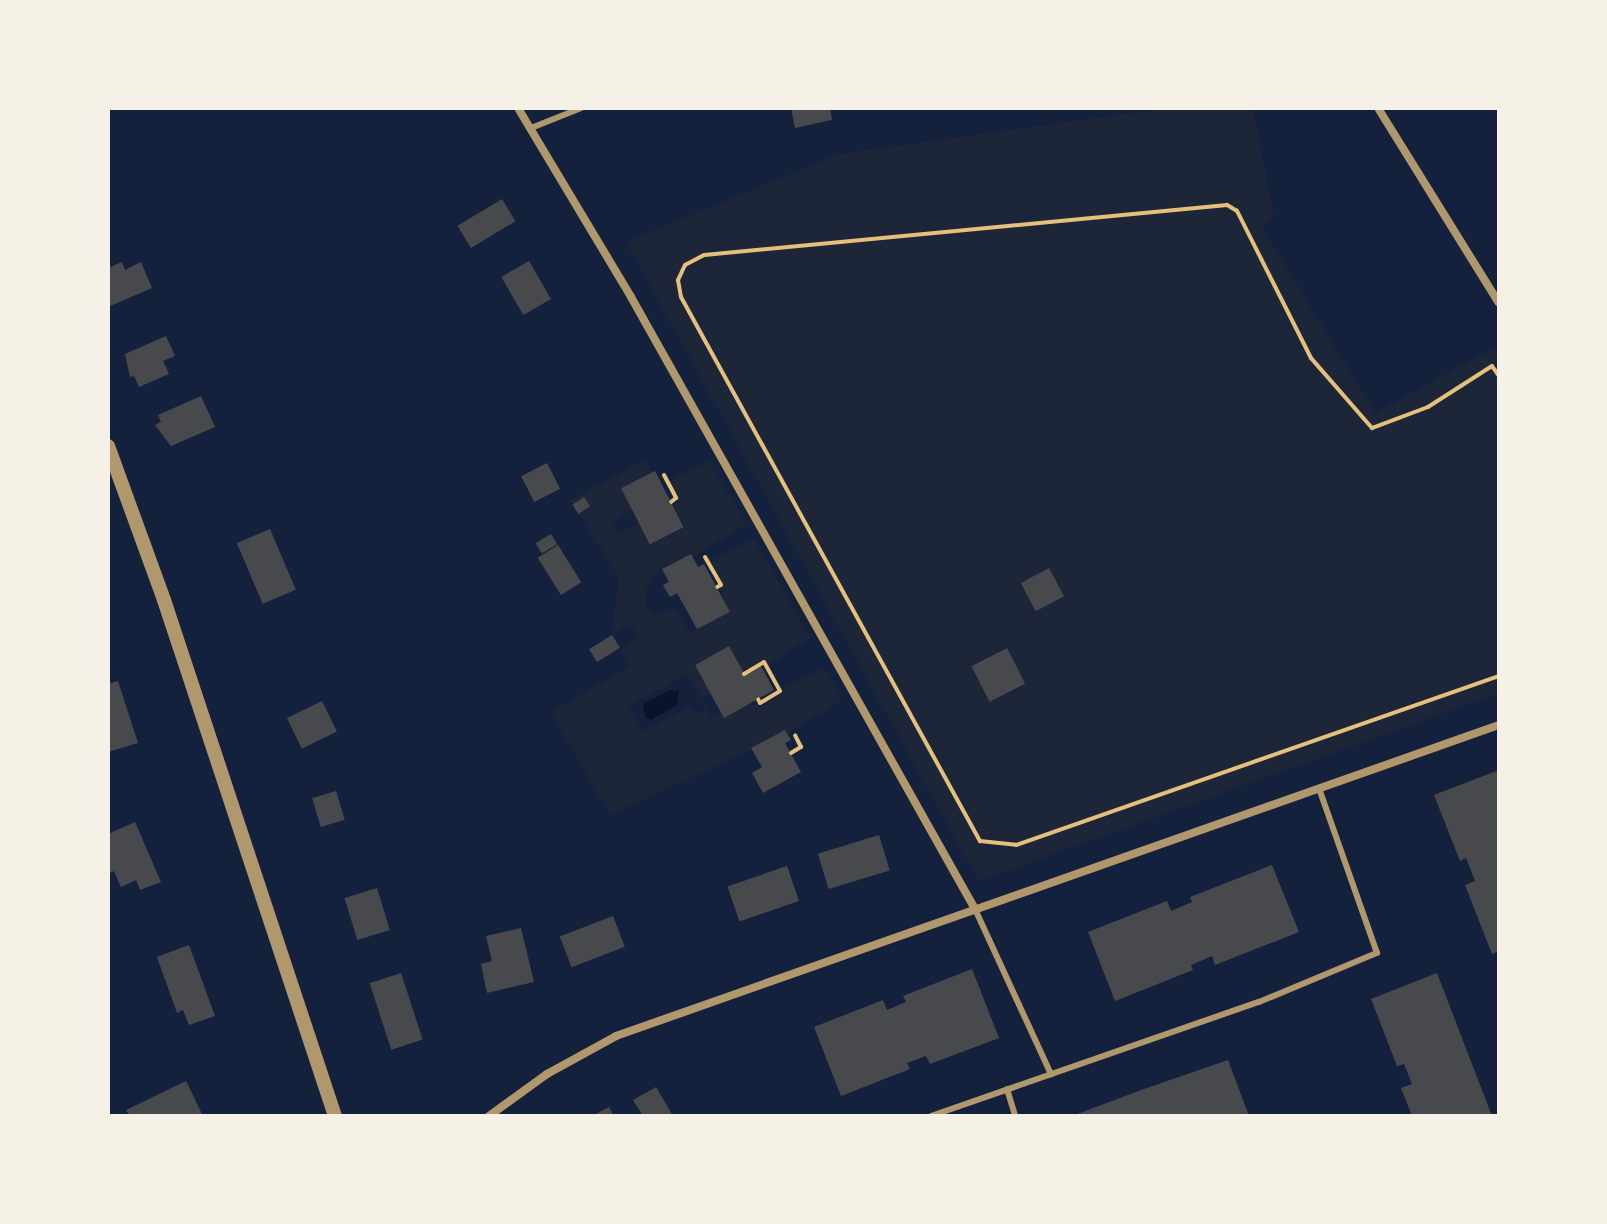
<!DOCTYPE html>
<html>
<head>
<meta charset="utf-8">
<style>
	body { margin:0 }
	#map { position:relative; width:1607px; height:1224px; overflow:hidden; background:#14213d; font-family:Literata,serif }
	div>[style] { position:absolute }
	.green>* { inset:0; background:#1d2539 }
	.water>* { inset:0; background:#0b132b }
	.building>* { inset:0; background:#48494c; transform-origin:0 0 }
	.path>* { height:4px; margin:-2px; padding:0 2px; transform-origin:2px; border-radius:2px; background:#e5c07b }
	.service>* { height:6px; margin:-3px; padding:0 3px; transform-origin:3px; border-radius:3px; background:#b1986c }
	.minor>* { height:8px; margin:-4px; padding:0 4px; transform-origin:4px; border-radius:4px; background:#b1986c }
	.tertiary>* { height:14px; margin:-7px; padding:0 7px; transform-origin:7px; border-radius:7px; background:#b1986c }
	span { translate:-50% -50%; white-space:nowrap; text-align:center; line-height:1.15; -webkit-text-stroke:6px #f6f1e7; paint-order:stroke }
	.frame { position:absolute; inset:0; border:110px solid #f6f1e7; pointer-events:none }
</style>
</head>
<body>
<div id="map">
	<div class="green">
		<div style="clip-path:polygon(1168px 108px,1253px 108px,1274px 218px,1262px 227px,1375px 413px,1493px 348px,1499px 357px,1499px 693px,979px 881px,626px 242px,839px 154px)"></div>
		<div style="clip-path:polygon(646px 459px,652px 473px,622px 489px,633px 510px,611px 522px,618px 534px,640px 522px,652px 544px,684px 527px,672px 505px,679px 500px,669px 481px,708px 461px,747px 523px,693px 557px,691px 554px,659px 569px,646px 590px,647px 610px,654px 615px,676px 608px,690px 633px,729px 612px,710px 561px,754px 539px,810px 638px,768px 665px,765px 659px,743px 671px,728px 646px,695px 665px,711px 693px,701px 699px,687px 674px,628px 707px,642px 732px,690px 706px,695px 715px,706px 708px,711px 716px,721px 711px,725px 717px,755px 701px,759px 707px,785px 693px,783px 688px,824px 668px,842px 700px,787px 733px,610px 815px,551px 712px,630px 667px,620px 649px,639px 638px,630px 624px,612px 635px,619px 577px,579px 514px,590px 506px,584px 497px,572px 504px,570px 501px)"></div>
	</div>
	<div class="water">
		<div style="clip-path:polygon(670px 690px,679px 691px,677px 705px,651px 720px,645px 717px,643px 704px)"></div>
	</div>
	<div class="building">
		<div style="clip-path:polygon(791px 108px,830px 108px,832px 120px,795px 128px)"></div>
		<div style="left:502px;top:199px;width:26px;height:52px;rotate:59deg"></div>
		<div style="left:529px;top:261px;width:44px;height:32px;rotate:60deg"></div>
		<div style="clip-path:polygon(122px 262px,125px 270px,141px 262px,152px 288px,108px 307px,108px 268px)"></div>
		<div style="clip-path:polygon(166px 336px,175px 356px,163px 361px,169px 374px,139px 387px,134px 376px,130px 377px,125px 354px)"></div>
		<div style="clip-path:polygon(201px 396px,215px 427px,171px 446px,155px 425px,161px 422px,158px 415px)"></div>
		<div style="left:547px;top:463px;width:29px;height:29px;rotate:63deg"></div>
		<div style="left:655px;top:471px;width:63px;height:38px;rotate:63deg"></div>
		<div style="left:584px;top:497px;width:11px;height:14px;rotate:56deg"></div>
		<div style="left:270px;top:529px;width:66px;height:36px;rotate:67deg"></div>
		<div style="left:551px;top:534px;width:12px;height:18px;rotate:59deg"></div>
		<div style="left:558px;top:545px;width:44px;height:24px;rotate:58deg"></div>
		<div style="clip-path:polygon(691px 554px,698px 567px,704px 564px,730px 612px,697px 629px,677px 593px,670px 597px,663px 585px,669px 582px,662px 569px)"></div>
		<div style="left:1049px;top:568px;width:32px;height:32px;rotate:62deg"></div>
		<div style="left:612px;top:635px;width:15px;height:27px;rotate:58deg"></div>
		<div style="clip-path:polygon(729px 646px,745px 675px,761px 666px,774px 690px,724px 718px,695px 665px)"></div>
		<div style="left:1007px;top:648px;width:40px;height:40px;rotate:63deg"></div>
		<div style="clip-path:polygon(118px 681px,138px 743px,108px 752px,108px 684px)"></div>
		<div style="left:322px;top:701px;width:34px;height:39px;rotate:64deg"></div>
		<div style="clip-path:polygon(785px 730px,791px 740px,785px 743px,801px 772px,763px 793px,752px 773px,762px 767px,751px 748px)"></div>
		<div style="clip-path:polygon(1499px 770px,1499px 951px,1492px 954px,1465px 885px,1475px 881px,1466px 858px,1460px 861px,1434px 795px)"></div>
		<div style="left:336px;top:791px;width:30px;height:25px;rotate:73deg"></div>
		<div style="clip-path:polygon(135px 822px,161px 882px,140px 890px,136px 880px,121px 887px,114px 871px,108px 874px,108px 834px)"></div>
		<div style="left:879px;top:835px;width:37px;height:64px;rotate:73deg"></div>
		<div style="clip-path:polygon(1272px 865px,1299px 932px,1215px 965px,1212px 956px,1191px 965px,1193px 970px,1115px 1001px,1088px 932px,1167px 901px,1171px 911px,1192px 902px,1190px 897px)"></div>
		<div style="left:787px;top:866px;width:37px;height:63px;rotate:71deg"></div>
		<div style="left:377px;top:888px;width:44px;height:34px;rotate:73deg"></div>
		<div style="left:613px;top:916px;width:33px;height:57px;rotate:69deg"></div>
		<div style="clip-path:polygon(521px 928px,534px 982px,487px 993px,481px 964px,492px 961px,486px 936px)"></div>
		<div style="clip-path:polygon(189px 945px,215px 1016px,189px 1025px,183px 1010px,177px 1013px,157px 957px)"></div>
		<div style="clip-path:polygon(972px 969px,999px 1038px,930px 1064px,926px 1056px,907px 1063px,910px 1069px,841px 1096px,814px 1027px,883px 1000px,887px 1010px,906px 1002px,903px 996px)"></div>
		<div style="left:401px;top:973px;width:70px;height:33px;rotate:72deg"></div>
		<div style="clip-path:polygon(1437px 973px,1492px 1116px,1412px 1116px,1401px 1088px,1412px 1084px,1404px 1064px,1397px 1066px,1371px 999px)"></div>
		<div style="clip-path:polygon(1228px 1060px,1249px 1116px,1072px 1116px,1144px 1089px)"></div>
		<div style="clip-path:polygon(186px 1081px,203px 1116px,130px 1116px,126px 1110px)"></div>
		<div style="clip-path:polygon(656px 1087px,673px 1116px,643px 1116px,633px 1100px)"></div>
		<div style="clip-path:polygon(609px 1107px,614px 1116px,592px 1116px)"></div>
	</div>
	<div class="path">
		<div style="left:1499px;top:376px;width:12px;rotate:-125deg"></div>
		<div style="left:1492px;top:366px;width:76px;rotate:147.4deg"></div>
		<div style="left:1428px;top:407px;width:60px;rotate:159.4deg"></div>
		<div style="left:1372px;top:428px;width:93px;rotate:-131.1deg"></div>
		<div style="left:1311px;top:358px;width:165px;rotate:-116.7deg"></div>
		<div style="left:1237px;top:211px;width:12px;rotate:-149deg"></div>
		<div style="left:1227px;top:205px;width:525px;rotate:174.54deg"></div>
		<div style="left:704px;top:255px;width:21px;rotate:152deg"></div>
		<div style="left:685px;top:265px;width:17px;rotate:115deg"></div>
		<div style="left:678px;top:280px;width:17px;rotate:80deg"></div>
		<div style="left:681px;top:297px;width:621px;rotate:61.21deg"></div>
		<div style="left:980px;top:841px;width:36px;rotate:6deg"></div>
		<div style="left:1016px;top:845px;width:512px;rotate:-19.28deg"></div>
		<div style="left:664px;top:475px;width:26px;rotate:62deg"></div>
		<div style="left:676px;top:498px;width:6px;rotate:141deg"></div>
		<div style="left:705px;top:557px;width:32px;rotate:60deg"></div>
		<div style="left:721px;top:585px;width:4px;rotate:153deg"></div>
		<div style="left:744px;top:674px;width:23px;rotate:-31deg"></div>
		<div style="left:764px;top:662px;width:33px;rotate:61deg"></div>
		<div style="left:780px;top:691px;width:23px;rotate:149deg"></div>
		<div style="left:760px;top:703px;width:4px;rotate:-117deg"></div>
		<div style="left:791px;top:753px;width:12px;rotate:-31deg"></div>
		<div style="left:801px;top:747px;width:13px;rotate:-117deg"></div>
	</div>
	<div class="service">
		<div style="left:531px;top:128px;width:54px;rotate:-21.8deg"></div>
		<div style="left:975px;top:909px;width:182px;rotate:65.3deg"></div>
		<div style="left:1007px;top:1089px;width:28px;rotate:73deg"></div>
		<div style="left:931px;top:1116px;width:347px;rotate:-19.2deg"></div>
		<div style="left:1259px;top:1002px;width:128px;rotate:-22.6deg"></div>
		<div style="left:1377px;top:953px;width:175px;rotate:-109.4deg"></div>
	</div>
	<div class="minor">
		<div style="left:518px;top:108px;width:220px;rotate:59.1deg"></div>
		<div style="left:631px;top:297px;width:702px;rotate:60.66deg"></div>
		<div style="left:1378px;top:108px;width:229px;rotate:58.2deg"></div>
		<div style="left:489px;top:1116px;width:72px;rotate:-35.9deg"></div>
		<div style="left:547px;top:1074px;width:79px;rotate:-28.8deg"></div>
		<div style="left:616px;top:1036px;width:936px;rotate:-19.4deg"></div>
	</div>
	<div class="tertiary">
		<div style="left:108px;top:446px;width:164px;rotate:70deg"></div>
		<div style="left:164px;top:600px;width:544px;rotate:71.67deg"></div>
	</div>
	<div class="frame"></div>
</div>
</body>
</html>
